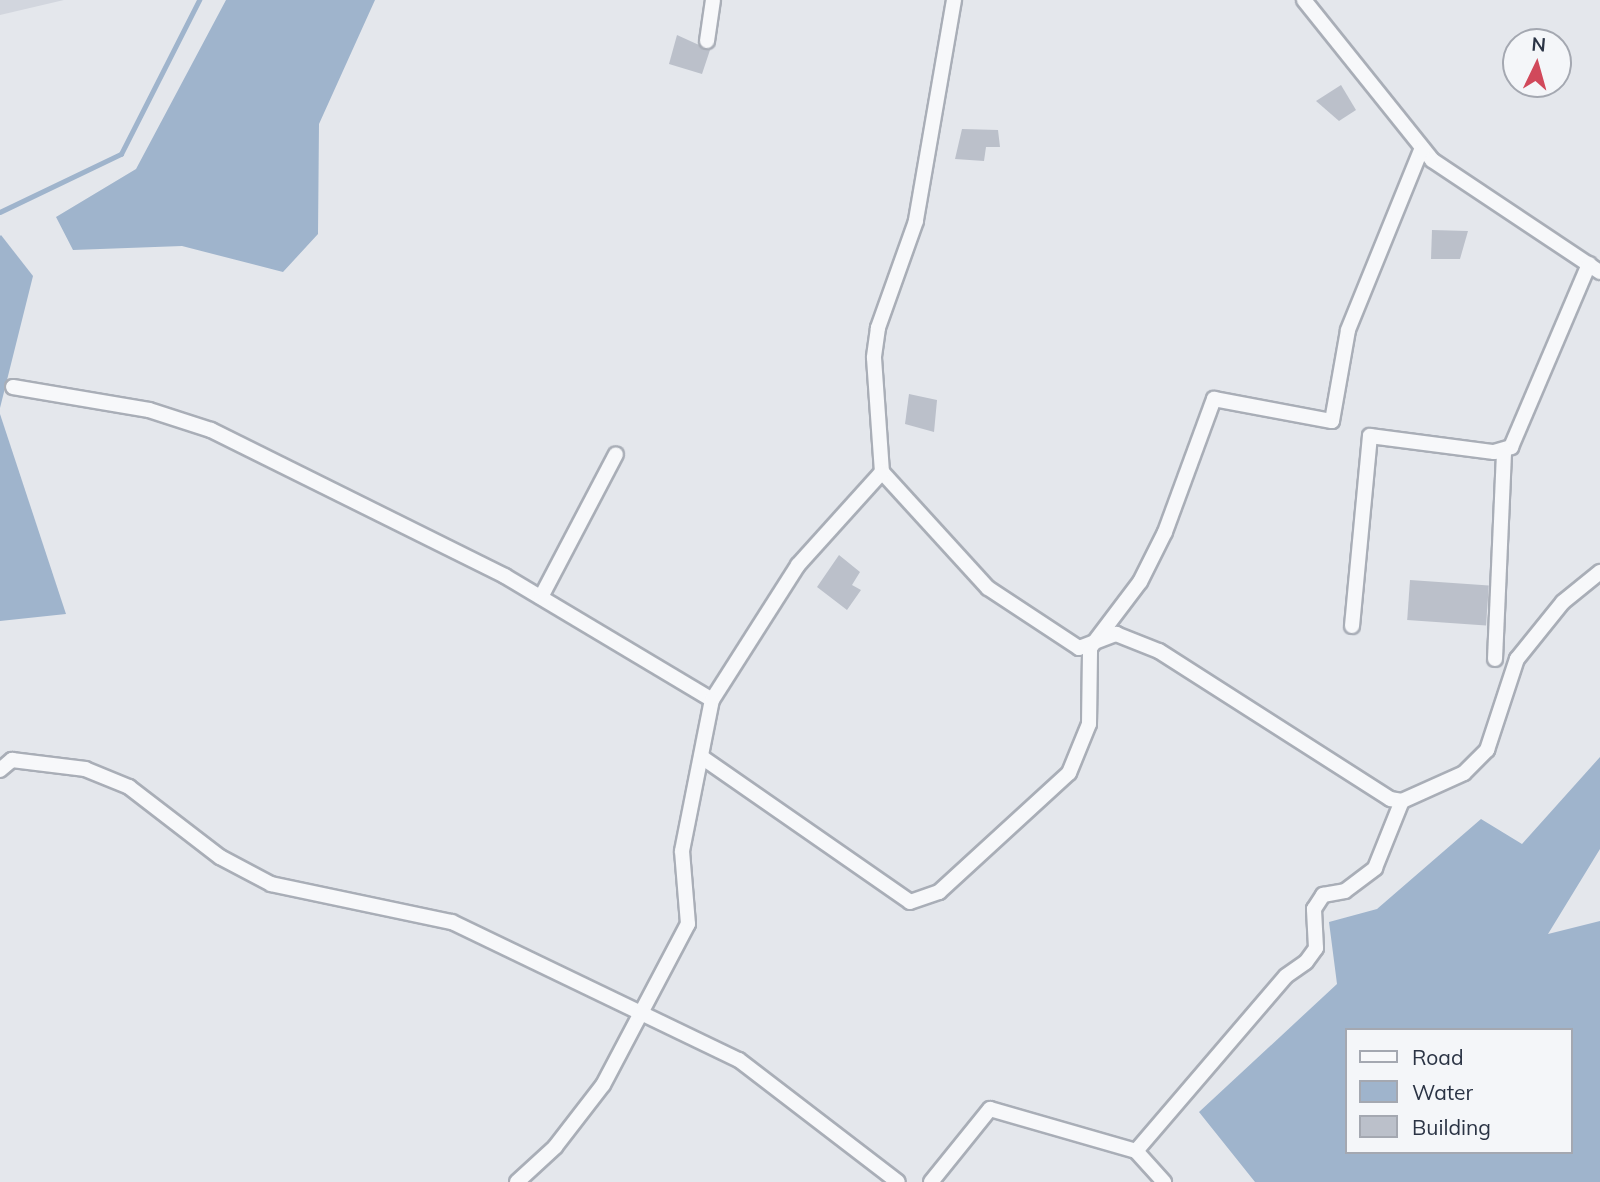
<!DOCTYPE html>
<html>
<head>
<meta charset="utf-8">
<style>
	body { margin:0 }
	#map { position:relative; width:1600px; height:1182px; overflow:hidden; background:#e4e7ec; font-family:Mulish,sans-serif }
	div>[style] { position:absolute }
	.built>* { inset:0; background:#d2d6de }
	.water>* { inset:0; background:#9fb4cc }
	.stream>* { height:4.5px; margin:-2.25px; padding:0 2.25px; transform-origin:2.25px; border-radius:2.25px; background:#9fb4cc }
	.building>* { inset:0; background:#bbc0ca; transform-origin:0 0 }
	.roads { filter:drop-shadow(2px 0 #a9aeb7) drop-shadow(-2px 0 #a9aeb7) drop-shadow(0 2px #a9aeb7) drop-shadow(0 -2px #a9aeb7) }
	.minor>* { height:14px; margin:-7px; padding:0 7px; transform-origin:7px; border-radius:7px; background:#f7f8fa }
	span { translate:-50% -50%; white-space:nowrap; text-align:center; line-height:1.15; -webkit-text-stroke:5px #f4f6f9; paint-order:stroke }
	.legend { position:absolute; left:1345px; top:1028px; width:228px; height:126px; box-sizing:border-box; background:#f4f6f9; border:2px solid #a4a8b1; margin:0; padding:9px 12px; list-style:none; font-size:21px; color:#2b3445 }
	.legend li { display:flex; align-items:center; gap:14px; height:35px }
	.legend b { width:35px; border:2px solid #a4a8b1 }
	.north { position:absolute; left:1502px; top:28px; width:70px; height:70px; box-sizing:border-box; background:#f4f6f9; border:2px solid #a4a8b1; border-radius:50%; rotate:5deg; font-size:19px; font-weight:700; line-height:28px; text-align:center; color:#2b3445 }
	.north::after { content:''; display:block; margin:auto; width:24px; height:32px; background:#d1495b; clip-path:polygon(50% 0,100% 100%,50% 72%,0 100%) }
</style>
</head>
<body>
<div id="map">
	<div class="built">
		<div style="clip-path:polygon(0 0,64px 0,0 15px)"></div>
	</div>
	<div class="water">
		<div style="clip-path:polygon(226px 0,375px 0,319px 124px,318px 234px,283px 272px,182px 246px,73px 250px,56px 217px,136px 169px)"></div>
		<div style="clip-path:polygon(1px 235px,33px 276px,0 408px,0 236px)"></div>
		<div style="clip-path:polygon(0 414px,66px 614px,0 621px)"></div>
		<div style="clip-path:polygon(evenodd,1600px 757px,1600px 849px,1548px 934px,1600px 921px,1600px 1182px,1255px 1182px,1199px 1112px,1337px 984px,1329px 922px,1377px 909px,1481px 819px,1522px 844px,1600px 757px,1346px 1030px,1570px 1030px,1570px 1152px,1346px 1152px,1346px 1030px)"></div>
	</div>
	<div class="stream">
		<div style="left:0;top:212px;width:134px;rotate:-25.6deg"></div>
		<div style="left:121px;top:154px;width:173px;rotate:-63.1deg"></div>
	</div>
	<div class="building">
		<div style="clip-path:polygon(677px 35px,710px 50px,702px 74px,669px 64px)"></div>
		<div style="clip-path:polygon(1341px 85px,1356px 110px,1339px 121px,1316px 101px)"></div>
		<div style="clip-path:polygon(962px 129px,998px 130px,1000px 147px,986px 147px,984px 161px,955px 159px)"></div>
		<div style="clip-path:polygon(1432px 230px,1468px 231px,1460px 259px,1431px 259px)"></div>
		<div style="clip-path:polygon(909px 394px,937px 400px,934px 432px,905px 424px)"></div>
		<div style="clip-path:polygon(839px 555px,860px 572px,852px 585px,861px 590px,847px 610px,817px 587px)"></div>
		<div style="left:1410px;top:580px;width:79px;height:40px;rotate:4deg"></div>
	</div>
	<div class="roads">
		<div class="minor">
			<div style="left:954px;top:0;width:224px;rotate:99.8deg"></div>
			<div style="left:916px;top:221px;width:114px;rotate:109.6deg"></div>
			<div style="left:878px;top:328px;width:30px;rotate:98deg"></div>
			<div style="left:874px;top:358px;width:114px;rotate:86deg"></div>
			<div style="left:882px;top:472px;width:157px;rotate:47.6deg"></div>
			<div style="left:988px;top:588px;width:109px;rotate:33.4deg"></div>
			<div style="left:1079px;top:648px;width:40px;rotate:-21deg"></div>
			<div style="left:1116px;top:634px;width:46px;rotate:21.6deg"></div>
			<div style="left:1159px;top:651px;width:274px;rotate:32.6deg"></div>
			<div style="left:1390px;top:799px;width:12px;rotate:9deg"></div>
			<div style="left:1402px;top:801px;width:68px;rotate:-24.3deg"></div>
			<div style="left:1464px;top:773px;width:33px;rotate:-45deg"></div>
			<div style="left:1487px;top:750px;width:96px;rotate:-71.8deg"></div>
			<div style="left:1517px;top:659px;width:73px;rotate:-51.1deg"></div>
			<div style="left:1563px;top:602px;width:48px;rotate:-39deg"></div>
			<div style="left:1304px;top:0;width:205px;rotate:51.3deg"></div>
			<div style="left:1432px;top:160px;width:202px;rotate:33.7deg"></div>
			<div style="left:707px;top:41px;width:41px;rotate:-81.7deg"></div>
			<div style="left:13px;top:387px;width:138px;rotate:9.6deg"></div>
			<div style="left:149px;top:410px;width:65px;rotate:17.9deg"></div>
			<div style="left:211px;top:430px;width:328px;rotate:26.4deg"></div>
			<div style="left:505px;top:576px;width:241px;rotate:30.9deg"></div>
			<div style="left:541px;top:597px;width:161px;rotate:-62.3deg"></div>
			<div style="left:1352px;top:626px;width:191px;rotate:-84.6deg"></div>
			<div style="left:1370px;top:436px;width:125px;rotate:7.4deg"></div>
			<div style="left:1494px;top:452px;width:18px;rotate:-16deg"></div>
			<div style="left:1511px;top:447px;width:199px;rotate:-66.9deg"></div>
			<div style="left:1495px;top:659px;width:209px;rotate:-87.5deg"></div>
			<div style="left:703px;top:758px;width:252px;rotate:34.8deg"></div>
			<div style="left:910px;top:902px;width:31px;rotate:-19deg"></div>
			<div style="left:939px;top:892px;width:176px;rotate:-42.5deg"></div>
			<div style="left:1069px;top:773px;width:53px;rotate:-67.8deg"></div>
			<div style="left:1089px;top:724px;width:76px;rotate:-89.2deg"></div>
			<div style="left:1090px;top:648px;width:83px;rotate:-52.9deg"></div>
			<div style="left:1140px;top:582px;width:56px;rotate:-63.4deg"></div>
			<div style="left:1165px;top:532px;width:142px;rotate:-69.8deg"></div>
			<div style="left:1214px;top:399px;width:120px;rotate:10.6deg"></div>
			<div style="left:1332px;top:421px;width:92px;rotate:-80deg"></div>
			<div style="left:1348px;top:330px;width:196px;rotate:-67.9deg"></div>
			<div style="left:0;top:770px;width:16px;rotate:-40deg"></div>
			<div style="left:12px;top:760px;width:74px;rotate:7deg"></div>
			<div style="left:85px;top:769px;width:48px;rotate:22.2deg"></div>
			<div style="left:129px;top:787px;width:115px;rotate:37.6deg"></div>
			<div style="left:220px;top:857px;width:58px;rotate:27.9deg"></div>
			<div style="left:271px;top:884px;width:185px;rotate:11.9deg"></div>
			<div style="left:452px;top:922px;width:318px;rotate:25.7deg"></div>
			<div style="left:739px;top:1060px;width:200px;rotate:37.5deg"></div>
			<div style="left:1136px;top:1151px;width:230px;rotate:-49.4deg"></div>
			<div style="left:1286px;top:976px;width:24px;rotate:-35deg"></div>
			<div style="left:1306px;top:962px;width:17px;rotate:-54deg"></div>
			<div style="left:1316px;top:948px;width:39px;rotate:-93deg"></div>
			<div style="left:1314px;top:909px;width:17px;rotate:-57deg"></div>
			<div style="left:1323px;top:895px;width:22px;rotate:-10deg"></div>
			<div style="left:1345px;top:891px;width:38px;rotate:-37deg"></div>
			<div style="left:1375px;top:868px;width:72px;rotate:-68.1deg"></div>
			<div style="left:517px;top:1182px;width:52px;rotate:-42.6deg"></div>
			<div style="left:555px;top:1147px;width:78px;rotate:-52.3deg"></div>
			<div style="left:603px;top:1085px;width:182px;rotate:-62.2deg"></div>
			<div style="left:688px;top:924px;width:73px;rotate:-94.7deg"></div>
			<div style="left:682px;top:851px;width:154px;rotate:-78.8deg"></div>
			<div style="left:712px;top:700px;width:160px;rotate:-57.5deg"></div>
			<div style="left:798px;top:565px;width:125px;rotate:-47.9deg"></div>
			<div style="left:931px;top:1182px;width:94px;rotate:-51.1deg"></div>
			<div style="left:990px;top:1109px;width:152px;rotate:16deg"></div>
			<div style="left:1136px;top:1151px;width:42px;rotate:47.9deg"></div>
		</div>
	</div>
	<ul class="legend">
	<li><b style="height:9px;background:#f7f8fa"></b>Road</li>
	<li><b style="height:19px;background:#9fb4cc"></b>Water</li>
	<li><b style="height:19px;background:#bbc0ca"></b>Building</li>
	</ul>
	<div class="north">N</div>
</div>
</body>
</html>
